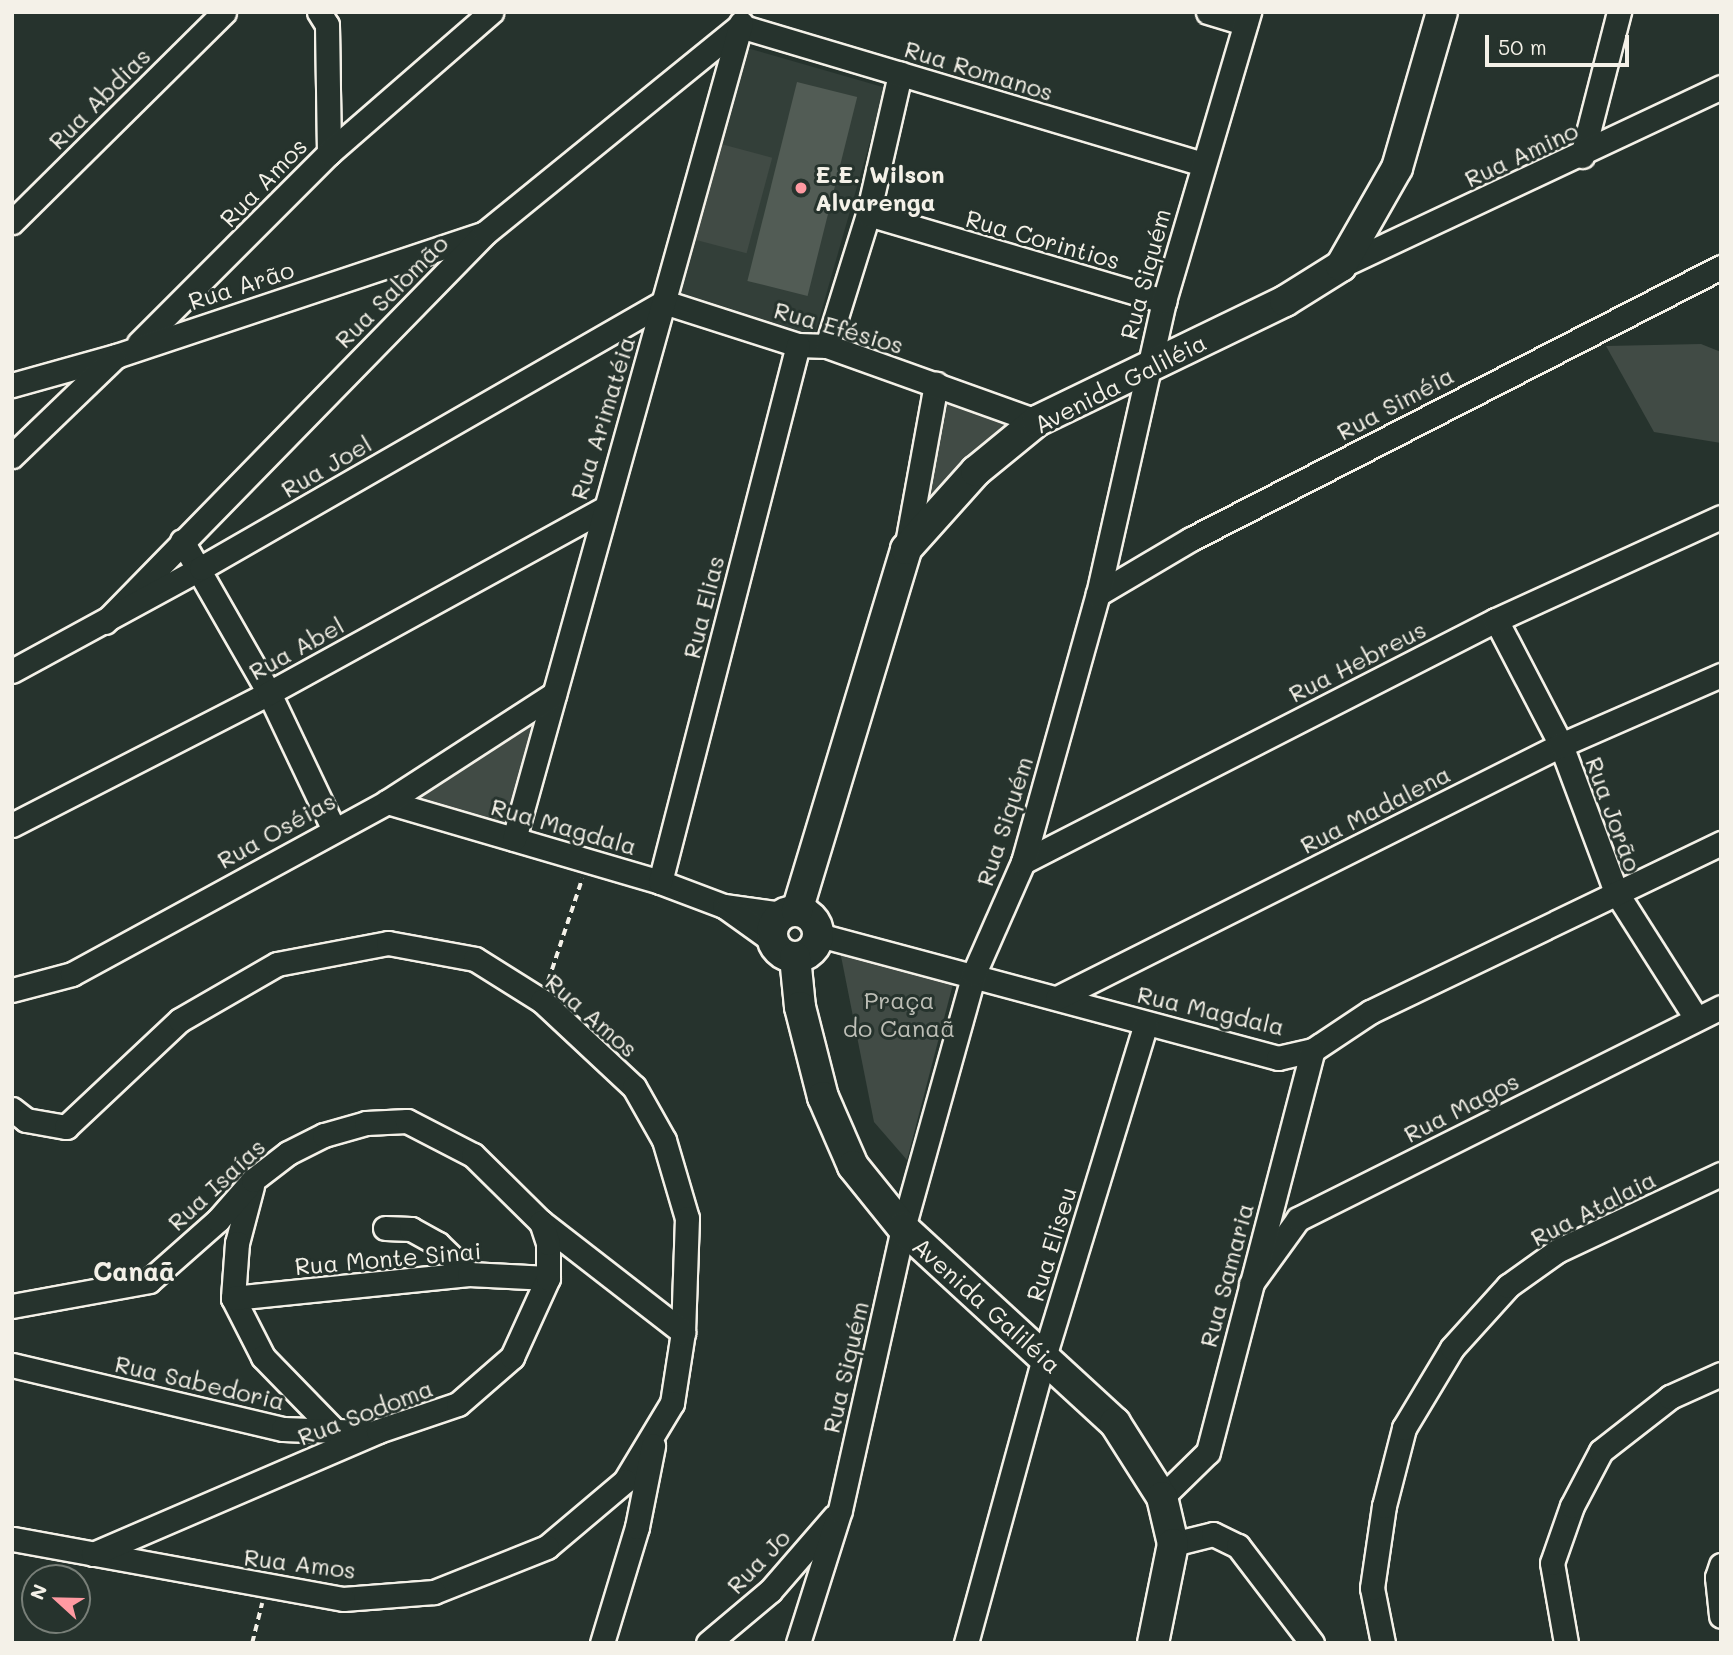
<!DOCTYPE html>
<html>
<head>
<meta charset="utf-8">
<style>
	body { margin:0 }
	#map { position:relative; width:1733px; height:1655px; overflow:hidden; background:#26332d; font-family:Mali,sans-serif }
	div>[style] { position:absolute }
	.built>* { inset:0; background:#333f39; transform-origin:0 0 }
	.green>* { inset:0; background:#414b45; transform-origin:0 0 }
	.building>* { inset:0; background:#525c55; transform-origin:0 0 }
	.path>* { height:3.5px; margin-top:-1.75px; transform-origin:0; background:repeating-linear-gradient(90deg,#f4f1e8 0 7px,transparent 0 12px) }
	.roads { filter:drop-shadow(2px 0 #f4f1e8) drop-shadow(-2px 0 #f4f1e8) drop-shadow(0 2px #f4f1e8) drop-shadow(0 -2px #f4f1e8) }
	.minor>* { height:23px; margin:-11.5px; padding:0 11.5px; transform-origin:11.5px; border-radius:11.5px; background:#26332d }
	.major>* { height:30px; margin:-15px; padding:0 15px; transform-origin:15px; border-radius:15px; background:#26332d }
	.major>.ring { margin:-15px; padding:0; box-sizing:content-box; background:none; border:30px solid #26332d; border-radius:50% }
	.dots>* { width:19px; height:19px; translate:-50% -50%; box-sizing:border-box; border:4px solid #26332d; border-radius:50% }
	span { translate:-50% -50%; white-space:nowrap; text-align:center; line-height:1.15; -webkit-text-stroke:6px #26332d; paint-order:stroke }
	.street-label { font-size:24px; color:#f4f1e8 }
	.poi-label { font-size:24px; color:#f4f1e8; font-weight:700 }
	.left { translate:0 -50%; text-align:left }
	.park-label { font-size:24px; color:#bebfb7 }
	.neighbourhood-label { font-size:26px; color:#f4f1e8; font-weight:700 }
	.frame { position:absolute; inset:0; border:14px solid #f4f1e8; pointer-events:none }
	.north { position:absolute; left:21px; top:1564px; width:70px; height:70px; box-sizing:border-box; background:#26332d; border:2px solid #787f78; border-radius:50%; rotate:292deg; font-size:19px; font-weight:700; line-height:28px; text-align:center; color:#f4f1e8 }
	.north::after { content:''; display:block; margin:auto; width:24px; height:32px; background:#ff9aa2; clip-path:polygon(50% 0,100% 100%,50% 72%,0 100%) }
	.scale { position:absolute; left:1485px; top:35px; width:144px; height:32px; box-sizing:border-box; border:4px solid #f4f1e8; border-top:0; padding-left:9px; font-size:21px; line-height:24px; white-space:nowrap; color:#f4f1e8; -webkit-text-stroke:5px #26332d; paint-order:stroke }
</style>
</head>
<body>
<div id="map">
	<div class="built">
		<div style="left:747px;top:48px;width:144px;height:259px;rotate:16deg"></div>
	</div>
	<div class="green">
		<div style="left:721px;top:144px;width:53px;height:99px;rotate:15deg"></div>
		<div style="clip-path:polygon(1701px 344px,1721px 352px,1721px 443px,1654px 432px,1606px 346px)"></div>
		<div style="clip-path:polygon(946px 390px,1024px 421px,963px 460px,913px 526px)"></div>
		<div style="clip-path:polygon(545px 707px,511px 833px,402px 799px)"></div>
		<div style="clip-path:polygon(839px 946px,953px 984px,907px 1160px,874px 1122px)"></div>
	</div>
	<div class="building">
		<div style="left:797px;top:82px;width:62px;height:205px;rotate:14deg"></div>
	</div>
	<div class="path">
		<div style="left:548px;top:981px;width:108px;rotate:-71.6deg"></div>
		<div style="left:252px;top:1643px;width:41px;rotate:-76deg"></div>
	</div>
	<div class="roads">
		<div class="minor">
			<div style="left:319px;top:12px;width:15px;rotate:58deg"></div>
			<div style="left:327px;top:25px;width:128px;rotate:89.1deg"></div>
			<div style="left:1208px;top:12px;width:39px;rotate:17deg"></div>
			<div style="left:1582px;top:156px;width:149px;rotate:-75.6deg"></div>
			<div style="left:868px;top:214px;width:309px;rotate:16.4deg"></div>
			<div style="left:12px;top:222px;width:298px;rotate:-44.7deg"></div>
			<div style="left:1341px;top:266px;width:420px;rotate:-25.2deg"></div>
			<div style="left:139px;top:343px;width:269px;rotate:-45deg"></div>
			<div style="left:329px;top:153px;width:215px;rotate:-41deg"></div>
			<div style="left:827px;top:346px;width:138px;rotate:-72.7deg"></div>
			<div style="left:868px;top:214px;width:144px;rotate:-77.1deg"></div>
			<div style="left:12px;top:385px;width:108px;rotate:-15.6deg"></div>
			<div style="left:116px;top:356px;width:386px;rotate:-18.4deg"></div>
			<div style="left:12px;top:456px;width:141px;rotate:-43.9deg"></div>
			<div style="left:182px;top:541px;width:175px;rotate:60.2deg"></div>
			<div style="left:269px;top:693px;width:149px;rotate:64.6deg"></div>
			<div style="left:906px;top:549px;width:168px;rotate:-79.7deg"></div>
			<div style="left:1098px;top:594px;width:108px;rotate:-30.6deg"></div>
			<div style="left:1191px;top:539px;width:596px;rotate:-27.17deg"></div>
			<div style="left:1496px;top:620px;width:141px;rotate:62.5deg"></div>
			<div style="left:1561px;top:745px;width:157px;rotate:69.5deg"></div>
			<div style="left:1616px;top:892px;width:149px;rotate:57.6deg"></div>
			<div style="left:105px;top:622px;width:544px;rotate:-45.67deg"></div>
			<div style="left:485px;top:233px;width:328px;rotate:-39.1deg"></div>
			<div style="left:740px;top:26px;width:482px;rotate:16.6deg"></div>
			<div style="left:12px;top:671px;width:215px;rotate:-28.6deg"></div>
			<div style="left:201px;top:568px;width:534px;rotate:-29.88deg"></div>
			<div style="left:664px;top:302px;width:141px;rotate:17.8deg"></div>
			<div style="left:798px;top:345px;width:29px;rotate:2deg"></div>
			<div style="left:827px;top:346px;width:223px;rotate:19.7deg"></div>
			<div style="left:387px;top:802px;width:284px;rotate:16.3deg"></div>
			<div style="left:660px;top:882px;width:68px;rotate:20.6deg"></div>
			<div style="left:724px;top:906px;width:60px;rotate:7.7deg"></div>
			<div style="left:12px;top:825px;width:289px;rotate:-27.2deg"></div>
			<div style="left:269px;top:693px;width:380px;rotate:-28.8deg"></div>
			<div style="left:514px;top:839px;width:847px;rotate:-74.45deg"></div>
			<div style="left:1023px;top:862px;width:531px;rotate:-27.1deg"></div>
			<div style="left:1496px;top:620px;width:247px;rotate:-24.6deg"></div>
			<div style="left:660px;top:882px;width:554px;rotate:-75.59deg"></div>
			<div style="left:727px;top:908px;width:57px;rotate:35.7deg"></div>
			<div style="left:819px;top:935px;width:475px;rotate:15deg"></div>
			<div style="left:1278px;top:1058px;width:36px;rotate:-13deg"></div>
			<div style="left:1313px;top:1050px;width:69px;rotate:-33.7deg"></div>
			<div style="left:1370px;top:1012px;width:390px;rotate:-25.7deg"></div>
			<div style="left:12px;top:990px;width:62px;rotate:-14.9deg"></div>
			<div style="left:72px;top:974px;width:359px;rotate:-28.6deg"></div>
			<div style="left:387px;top:802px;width:199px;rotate:-32.9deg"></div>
			<div style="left:1057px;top:998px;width:564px;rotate:-26.66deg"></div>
			<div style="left:1561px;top:745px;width:175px;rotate:-23.6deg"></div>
			<div style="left:12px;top:1109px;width:18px;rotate:38deg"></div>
			<div style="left:26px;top:1120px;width:41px;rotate:9.9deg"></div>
			<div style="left:66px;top:1127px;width:156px;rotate:-43.2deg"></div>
			<div style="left:180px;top:1020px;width:112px;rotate:-30deg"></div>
			<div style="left:277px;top:964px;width:113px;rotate:-10.7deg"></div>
			<div style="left:388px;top:943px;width:88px;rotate:10.4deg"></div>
			<div style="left:475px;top:959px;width:79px;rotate:32.1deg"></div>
			<div style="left:542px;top:1001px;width:126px;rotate:43.1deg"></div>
			<div style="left:634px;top:1087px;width:61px;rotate:60.5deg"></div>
			<div style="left:664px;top:1140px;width:81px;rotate:73.6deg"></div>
			<div style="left:687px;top:1218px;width:114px;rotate:92deg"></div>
			<div style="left:683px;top:1332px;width:72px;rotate:98.8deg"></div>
			<div style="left:672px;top:1403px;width:91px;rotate:121.1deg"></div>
			<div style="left:625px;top:1481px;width:102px;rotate:139.8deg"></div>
			<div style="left:547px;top:1547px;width:122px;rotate:158.3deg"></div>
			<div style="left:434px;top:1592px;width:91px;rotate:175.6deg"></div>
			<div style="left:343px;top:1599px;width:336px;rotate:-169.7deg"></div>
			<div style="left:252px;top:1186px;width:59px;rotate:104.7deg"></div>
			<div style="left:237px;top:1243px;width:55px;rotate:94.2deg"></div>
			<div style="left:233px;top:1298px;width:66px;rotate:63deg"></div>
			<div style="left:263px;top:1357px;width:105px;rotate:45.8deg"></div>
			<div style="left:385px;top:1228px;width:26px;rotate:2deg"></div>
			<div style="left:411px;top:1229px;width:31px;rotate:29deg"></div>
			<div style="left:438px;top:1244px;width:43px;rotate:44.1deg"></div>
			<div style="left:1251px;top:1284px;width:80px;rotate:-54.1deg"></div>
			<div style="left:1298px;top:1219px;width:473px;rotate:-26.6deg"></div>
			<div style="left:233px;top:1298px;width:237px;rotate:-5.8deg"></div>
			<div style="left:469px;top:1274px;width:79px;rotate:2.9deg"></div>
			<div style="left:12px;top:1306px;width:139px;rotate:-10.3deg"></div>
			<div style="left:149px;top:1281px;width:92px;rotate:-41.5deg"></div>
			<div style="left:218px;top:1220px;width:53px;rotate:-48.8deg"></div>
			<div style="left:253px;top:1180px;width:44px;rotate:-37.6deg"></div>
			<div style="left:288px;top:1153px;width:40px;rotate:-26.6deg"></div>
			<div style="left:324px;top:1135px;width:44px;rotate:-15.9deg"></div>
			<div style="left:366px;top:1123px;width:41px;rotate:-2.8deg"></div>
			<div style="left:407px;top:1121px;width:74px;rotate:27.3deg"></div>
			<div style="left:473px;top:1155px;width:95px;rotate:44.6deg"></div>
			<div style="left:541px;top:1222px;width:180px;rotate:37.8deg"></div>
			<div style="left:12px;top:1365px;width:278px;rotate:13.3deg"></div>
			<div style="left:283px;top:1429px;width:82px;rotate:2.1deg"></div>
			<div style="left:1162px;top:1497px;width:64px;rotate:-44.4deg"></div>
			<div style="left:1208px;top:1452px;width:415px;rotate:-75.4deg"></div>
			<div style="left:1173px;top:1544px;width:41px;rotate:-14deg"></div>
			<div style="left:1213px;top:1534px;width:28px;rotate:26deg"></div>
			<div style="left:1238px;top:1546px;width:122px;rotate:52.7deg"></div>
			<div style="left:93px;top:1554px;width:310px;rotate:-23.3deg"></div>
			<div style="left:378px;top:1431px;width:84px;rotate:-18.6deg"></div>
			<div style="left:458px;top:1404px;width:72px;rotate:-41deg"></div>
			<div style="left:512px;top:1357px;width:87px;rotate:-65.5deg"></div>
			<div style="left:548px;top:1278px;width:35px;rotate:-90deg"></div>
			<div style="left:548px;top:1243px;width:22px;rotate:-108deg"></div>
			<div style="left:1721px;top:1565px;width:13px;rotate:108deg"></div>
			<div style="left:1717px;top:1577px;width:39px;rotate:84deg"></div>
			<div style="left:602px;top:1643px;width:121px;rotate:-73.2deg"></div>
			<div style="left:637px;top:1527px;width:83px;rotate:-78.8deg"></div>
			<div style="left:708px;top:1643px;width:81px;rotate:-40deg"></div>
			<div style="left:770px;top:1591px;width:98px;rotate:-49.1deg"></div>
			<div style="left:798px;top:1643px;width:139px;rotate:-72.5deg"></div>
			<div style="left:840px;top:1510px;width:289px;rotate:-77.4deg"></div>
			<div style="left:903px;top:1228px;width:265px;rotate:-74.4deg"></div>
			<div style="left:974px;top:973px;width:121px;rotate:-66.2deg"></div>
			<div style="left:1023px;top:862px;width:278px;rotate:-74.4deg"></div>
			<div style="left:1098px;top:594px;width:300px;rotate:-77.3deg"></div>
			<div style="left:1164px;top:301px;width:301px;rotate:-73.6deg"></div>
			<div style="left:966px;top:1643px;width:296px;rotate:-74.7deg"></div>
			<div style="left:1044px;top:1357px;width:348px;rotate:-73deg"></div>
			<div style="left:1383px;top:1643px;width:56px;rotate:-101.3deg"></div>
			<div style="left:1372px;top:1588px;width:83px;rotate:-81.7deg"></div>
			<div style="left:1384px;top:1506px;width:81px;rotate:-75.6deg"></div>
			<div style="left:1404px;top:1428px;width:93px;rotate:-59deg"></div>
			<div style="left:1452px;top:1348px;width:84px;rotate:-47.9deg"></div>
			<div style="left:1508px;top:1286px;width:60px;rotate:-35.5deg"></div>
			<div style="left:1557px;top:1251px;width:181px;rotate:-25.2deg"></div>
			<div style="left:1566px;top:1643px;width:81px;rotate:-99.9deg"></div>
			<div style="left:1552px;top:1563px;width:60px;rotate:-70.7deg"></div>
			<div style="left:1572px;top:1506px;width:62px;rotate:-62.2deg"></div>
			<div style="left:1601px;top:1451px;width:88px;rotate:-38deg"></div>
			<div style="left:1670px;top:1397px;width:56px;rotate:-24.3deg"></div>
		</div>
		<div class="major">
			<div class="ring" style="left:772px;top:911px;width:16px;height:16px"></div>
			<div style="left:797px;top:911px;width:378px;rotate:-73.2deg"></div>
			<div style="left:906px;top:549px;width:105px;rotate:-48.1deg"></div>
			<div style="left:976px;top:471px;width:79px;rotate:-39.3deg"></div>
			<div style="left:1037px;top:421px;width:276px;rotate:-25.8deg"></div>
			<div style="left:1285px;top:301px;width:66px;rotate:-32deg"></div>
			<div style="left:1341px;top:266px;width:113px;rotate:-60.3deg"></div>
			<div style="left:1397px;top:168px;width:162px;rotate:-73.9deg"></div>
			<div style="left:795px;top:957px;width:50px;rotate:84.3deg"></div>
			<div style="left:800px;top:1007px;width:93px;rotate:75.7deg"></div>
			<div style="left:823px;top:1097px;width:75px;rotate:66.5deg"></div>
			<div style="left:853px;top:1166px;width:80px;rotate:51.1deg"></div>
			<div style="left:903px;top:1228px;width:288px;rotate:42.6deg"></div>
			<div style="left:1115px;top:1423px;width:88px;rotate:57.6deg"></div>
			<div style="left:1162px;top:1497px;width:48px;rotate:76.8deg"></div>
			<div style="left:1173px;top:1544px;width:101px;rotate:101.4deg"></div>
		</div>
	</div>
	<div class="dots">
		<div style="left:801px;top:188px;background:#ff9aa2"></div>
	</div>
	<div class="street-label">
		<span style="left:979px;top:70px;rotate:17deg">Rua Romanos</span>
		<span style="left:99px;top:98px;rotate:-45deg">Rua Abdias</span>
		<span style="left:1521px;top:154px;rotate:-25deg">Rua Amino</span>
		<span style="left:263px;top:182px;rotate:-46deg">Rua Amos</span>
		<span style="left:1043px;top:239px;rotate:16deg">Rua Corintios</span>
		<span style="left:1145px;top:274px;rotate:-75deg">Rua Siquém</span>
		<span style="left:241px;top:285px;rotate:-18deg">Rua Arão</span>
		<span style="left:391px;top:291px;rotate:-45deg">Rua Salomão</span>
		<span style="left:839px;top:327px;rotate:16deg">Rua Efésios</span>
		<span style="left:1120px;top:383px;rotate:-27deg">Avenida Galiléia</span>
		<span style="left:1395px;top:403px;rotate:-28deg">Rua Siméia</span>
		<span style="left:602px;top:418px;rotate:-73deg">Rua Arimatéia</span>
		<span style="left:326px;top:466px;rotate:-30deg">Rua Joel</span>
		<span style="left:703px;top:607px;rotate:-76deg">Rua Elias</span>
		<span style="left:296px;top:648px;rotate:-29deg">Rua Abel</span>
		<span style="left:1357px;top:661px;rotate:-27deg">Rua Hebreus</span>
		<span style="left:1375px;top:809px;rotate:-27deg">Rua Madalena</span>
		<span style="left:1614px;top:814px;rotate:70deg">Rua Jorão</span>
		<span style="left:1004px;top:821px;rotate:-72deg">Rua Siquém</span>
		<span style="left:564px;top:826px;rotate:16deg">Rua Magdala</span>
		<span style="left:276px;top:830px;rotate:-29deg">Rua Oséias</span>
		<span style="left:1211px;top:1010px;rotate:13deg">Rua Magdala</span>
		<span style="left:592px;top:1015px;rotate:41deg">Rua Amos</span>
		<span style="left:1461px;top:1107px;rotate:-27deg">Rua Magos</span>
		<span style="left:216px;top:1184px;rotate:-43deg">Rua Isaías</span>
		<span style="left:1593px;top:1208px;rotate:-27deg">Rua Atalaia</span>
		<span style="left:1051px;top:1244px;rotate:-73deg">Rua Eliseu</span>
		<span style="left:388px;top:1258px;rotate:-5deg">Rua Monte Sinai</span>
		<span style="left:1226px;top:1275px;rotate:-75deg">Rua Samaria</span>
		<span style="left:987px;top:1305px;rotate:42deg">Avenida Galiléia</span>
		<span style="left:845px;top:1367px;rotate:-77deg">Rua Siquém</span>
		<span style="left:200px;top:1382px;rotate:13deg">Rua Sabedoria</span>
		<span style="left:365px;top:1412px;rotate:-21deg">Rua Sodoma</span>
		<span style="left:758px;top:1561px;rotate:-46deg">Rua Jo</span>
		<span style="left:300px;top:1563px;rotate:7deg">Rua Amos</span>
	</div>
	<div class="poi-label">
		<span class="left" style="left:815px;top:188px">E.E. Wilson<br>Alvarenga</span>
	</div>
	<div class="park-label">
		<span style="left:899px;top:1014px">Praça<br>do Canaã</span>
	</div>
	<div class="neighbourhood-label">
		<span style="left:134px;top:1272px">Canaã</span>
	</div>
	<div class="frame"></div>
	<div class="north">N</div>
	<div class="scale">50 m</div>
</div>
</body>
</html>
